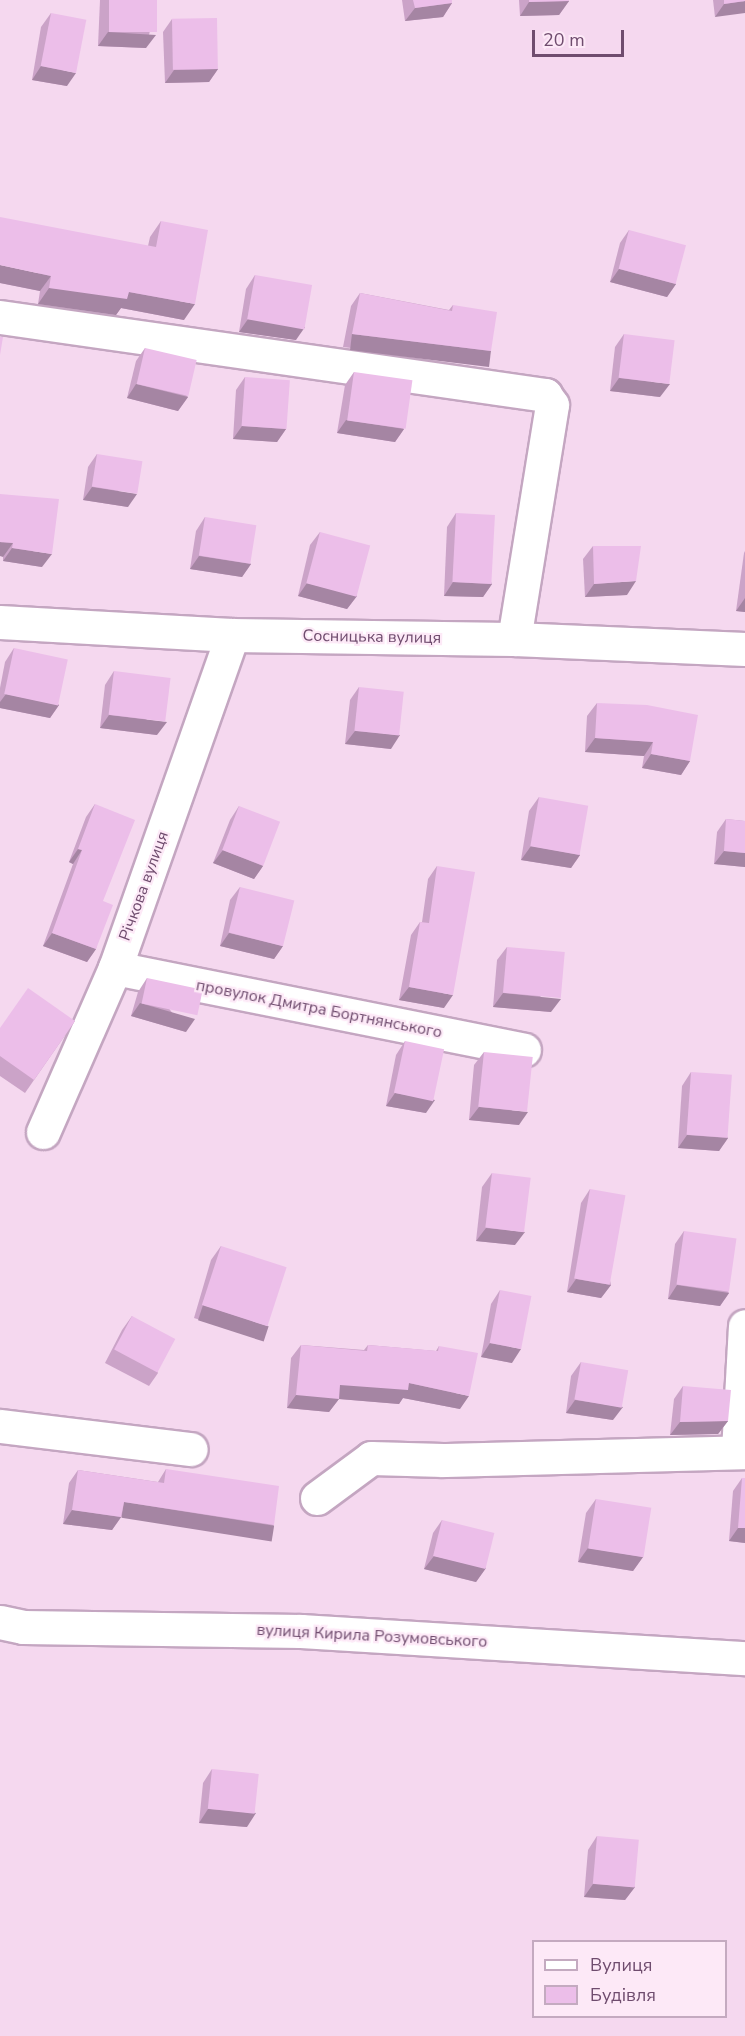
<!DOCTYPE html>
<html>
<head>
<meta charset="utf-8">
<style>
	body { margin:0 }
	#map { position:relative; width:745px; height:2036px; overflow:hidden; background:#f9e3f3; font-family:"Nunito Sans",sans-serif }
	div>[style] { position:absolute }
	.residential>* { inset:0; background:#f5d8ef }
	.roads { filter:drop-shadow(2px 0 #c4a6c1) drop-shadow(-2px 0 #c4a6c1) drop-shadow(0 2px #c4a6c1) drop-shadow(0 -2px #c4a6c1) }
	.minor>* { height:33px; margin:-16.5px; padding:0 16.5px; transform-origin:16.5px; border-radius:16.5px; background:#fff }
	.wall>* { inset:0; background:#cba3c8 }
	.shaded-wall>* { inset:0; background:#a585a3; transform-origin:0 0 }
	.building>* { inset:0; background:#ecbee9; transform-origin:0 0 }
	span { translate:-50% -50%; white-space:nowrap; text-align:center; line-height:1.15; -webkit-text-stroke:4.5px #fde9f7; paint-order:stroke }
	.street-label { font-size:16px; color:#6f4c6e }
	.legend { position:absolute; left:532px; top:1940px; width:195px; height:78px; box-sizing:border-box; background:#fde9f7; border:2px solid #c4aac0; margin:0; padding:8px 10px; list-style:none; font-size:18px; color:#6f4c6e }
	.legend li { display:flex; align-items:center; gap:12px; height:30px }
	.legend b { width:30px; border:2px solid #c4aac0 }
	.scale { position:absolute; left:532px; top:30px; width:92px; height:27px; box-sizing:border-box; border:3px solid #6f4c6e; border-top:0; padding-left:8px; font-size:18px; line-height:21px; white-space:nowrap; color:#6f4c6e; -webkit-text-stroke:4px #fde9f7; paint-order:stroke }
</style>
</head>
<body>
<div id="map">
	<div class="residential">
		<div style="clip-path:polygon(evenodd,0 0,745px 0,745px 2036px,0 2036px,0 0,534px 1942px,726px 1942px,726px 2016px,534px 2016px,534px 1942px)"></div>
	</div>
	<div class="roads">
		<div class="minor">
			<div style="left:0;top:317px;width:551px;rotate:8.14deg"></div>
			<div style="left:545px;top:395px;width:12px;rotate:55deg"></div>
			<div style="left:552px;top:405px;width:237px;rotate:99.2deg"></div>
			<div style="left:0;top:622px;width:232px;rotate:3.2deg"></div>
			<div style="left:232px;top:635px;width:282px;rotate:0.8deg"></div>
			<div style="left:514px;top:639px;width:231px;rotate:2.5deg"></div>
			<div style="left:115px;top:968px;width:417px;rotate:11.3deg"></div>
			<div style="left:43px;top:1132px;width:179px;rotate:-66.3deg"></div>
			<div style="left:115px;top:968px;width:353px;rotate:-70.6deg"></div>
			<div style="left:0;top:1426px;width:192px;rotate:6.9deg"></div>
			<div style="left:738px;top:1451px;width:125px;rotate:-86.8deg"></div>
			<div style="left:317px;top:1498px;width:67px;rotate:-36.5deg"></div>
			<div style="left:371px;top:1458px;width:72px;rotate:1.6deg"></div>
			<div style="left:443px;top:1460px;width:302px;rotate:-1.5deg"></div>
			<div style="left:0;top:1622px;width:24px;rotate:12deg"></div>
			<div style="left:23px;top:1627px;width:278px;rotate:0.8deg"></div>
			<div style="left:301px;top:1631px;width:445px;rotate:3.5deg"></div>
		</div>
	</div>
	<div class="wall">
		<div style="clip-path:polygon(100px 0,157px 0,146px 48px,98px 46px)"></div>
		<div style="clip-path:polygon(402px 0,452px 0,452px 3px,443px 17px,405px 21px)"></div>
		<div style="clip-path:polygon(519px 0,568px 0,569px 1px,559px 15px,520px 16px)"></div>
		<div style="clip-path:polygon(713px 0,745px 0,715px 17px)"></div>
		<div style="clip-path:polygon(51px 13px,67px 86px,32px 80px,41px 27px)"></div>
		<div style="clip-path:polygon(172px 19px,218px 69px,209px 82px,165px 83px,163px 32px)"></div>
		<div style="clip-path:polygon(161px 221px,184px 320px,121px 308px,116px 315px,38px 304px,40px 291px,0 283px,148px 246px,150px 237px)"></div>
		<div style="clip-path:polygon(629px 230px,676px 284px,667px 297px,610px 282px,620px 243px)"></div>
		<div style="clip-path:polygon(255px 275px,296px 340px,239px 332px,246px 289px)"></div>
		<div style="clip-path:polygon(360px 293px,449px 310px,453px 305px,491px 351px,482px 364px,343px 347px,351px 306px)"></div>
		<div style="clip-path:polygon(624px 334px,660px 397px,610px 391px,615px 347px)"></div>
		<div style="clip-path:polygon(145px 348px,188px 397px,178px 411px,127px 398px,136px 361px)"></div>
		<div style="clip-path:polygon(354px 372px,404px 429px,395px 442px,337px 433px,345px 385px)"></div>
		<div style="clip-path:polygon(245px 377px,286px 429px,277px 442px,233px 439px,236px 390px)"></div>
		<div style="clip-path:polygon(97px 454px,128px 507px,83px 500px,88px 467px)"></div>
		<div style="clip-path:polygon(0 494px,42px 567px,3px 561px,3px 557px)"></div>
		<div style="clip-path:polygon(456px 513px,492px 584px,483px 597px,444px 596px,447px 527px)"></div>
		<div style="clip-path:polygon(205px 517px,251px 564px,242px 577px,190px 569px,196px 531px)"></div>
		<div style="clip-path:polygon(320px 532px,357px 596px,347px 609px,298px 596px,310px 545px)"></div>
		<div style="clip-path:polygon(593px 546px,627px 595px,585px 597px,583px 559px)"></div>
		<div style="clip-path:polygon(745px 551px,745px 612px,736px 611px,744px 553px)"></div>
		<div style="clip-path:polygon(14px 648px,59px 705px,50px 718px,0 708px,0 688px,5px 662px)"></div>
		<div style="clip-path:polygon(114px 671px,157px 735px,100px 728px,105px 685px)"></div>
		<div style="clip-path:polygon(359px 687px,391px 749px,345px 744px,350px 700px)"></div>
		<div style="clip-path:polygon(597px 703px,690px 761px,681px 775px,642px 768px,644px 756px,585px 752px,587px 716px)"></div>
		<div style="clip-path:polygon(539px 797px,580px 855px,571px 868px,521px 860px,529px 811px)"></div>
		<div style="clip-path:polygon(95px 804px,103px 901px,96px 949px,87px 962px,43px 946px,73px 864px,69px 862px,86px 817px)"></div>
		<div style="clip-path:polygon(239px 806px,263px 866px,254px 879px,213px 863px,230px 820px)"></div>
		<div style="clip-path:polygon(726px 819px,745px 821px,745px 867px,714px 864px,717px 832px)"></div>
		<div style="clip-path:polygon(437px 866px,444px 1008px,399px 1000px,411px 935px,420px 922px,422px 922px,428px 879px)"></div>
		<div style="clip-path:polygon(240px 887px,283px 946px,274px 959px,220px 946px,230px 900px)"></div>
		<div style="clip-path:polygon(507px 947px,551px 1012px,493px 1007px,497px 960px)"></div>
		<div style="clip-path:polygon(147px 978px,186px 1032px,131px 1016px,138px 992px)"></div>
		<div style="clip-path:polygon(75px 1021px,25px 1093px,0 1076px,0 1028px)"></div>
		<div style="clip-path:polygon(405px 1041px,426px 1113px,386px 1106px,396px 1055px)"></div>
		<div style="clip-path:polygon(484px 1052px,519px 1125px,469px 1120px,474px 1065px)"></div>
		<div style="clip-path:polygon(691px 1072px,728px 1138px,719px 1151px,678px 1148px,682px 1086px)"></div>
		<div style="clip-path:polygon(492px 1173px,515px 1245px,476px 1241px,482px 1187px)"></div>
		<div style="clip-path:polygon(590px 1189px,611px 1285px,601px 1298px,567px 1292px,581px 1203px)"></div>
		<div style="clip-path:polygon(684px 1231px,729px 1293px,720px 1306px,668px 1299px,675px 1244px)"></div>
		<div style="clip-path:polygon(221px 1246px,260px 1339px,194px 1318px,211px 1260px)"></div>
		<div style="clip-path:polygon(500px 1290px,512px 1363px,481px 1357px,491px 1304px)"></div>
		<div style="clip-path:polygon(132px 1316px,158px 1373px,149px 1386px,105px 1363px,122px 1330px)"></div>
		<div style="clip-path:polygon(301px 1345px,364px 1350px,368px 1345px,436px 1351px,439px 1346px,460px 1409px,403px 1398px,399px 1404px,339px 1399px,329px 1412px,287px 1408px,291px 1358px)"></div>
		<div style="clip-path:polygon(581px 1362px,613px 1420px,566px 1413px,571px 1376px)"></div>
		<div style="clip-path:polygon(683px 1386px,728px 1421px,718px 1434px,670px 1435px,674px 1399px)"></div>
		<div style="clip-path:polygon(166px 1469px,274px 1525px,264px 1538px,122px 1516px,112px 1530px,63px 1524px,69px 1483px,78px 1470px,158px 1482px)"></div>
		<div style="clip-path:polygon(742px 1478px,745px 1478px,745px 1543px,729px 1541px,733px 1491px)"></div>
		<div style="clip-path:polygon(596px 1499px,643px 1557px,633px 1571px,578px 1562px,586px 1513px)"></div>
		<div style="clip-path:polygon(442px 1520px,486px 1568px,476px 1582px,424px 1569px,433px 1533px)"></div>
		<div style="clip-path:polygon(212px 1769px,247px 1827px,199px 1823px,203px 1783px)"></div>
		<div style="clip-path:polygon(597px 1836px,635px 1887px,625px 1900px,584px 1897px,588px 1850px)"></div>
	</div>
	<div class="shaded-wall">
		<div style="clip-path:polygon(569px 1px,559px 15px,520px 16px,529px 2px)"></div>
		<div style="clip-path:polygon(745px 1px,745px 13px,715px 17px,724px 4px)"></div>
		<div style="clip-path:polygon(452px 3px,443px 17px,405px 21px,415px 8px)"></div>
		<div style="clip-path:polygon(108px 32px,156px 35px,146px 48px,98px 46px)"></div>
		<div style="clip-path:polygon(41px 66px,76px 73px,67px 86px,32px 80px)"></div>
		<div style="clip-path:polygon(218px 69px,209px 82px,165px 83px,174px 70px)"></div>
		<div style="clip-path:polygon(0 265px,51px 276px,40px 291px,0 283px)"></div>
		<div style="clip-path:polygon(619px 269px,676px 284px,667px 297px,610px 282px)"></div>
		<div style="clip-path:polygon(49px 288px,129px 292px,195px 304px,184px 320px,121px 308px,116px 315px,38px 304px)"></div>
		<div style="clip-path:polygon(248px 319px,305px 327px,296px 340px,239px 332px)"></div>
		<div style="left:352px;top:334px;width:140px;height:16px;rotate:7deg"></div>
		<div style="clip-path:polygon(619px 378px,670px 384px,660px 397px,610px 391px)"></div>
		<div style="clip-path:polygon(136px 384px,188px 397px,178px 411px,127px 398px)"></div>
		<div style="clip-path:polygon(346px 420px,404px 429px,395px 442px,337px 433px)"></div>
		<div style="clip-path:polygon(242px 426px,286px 429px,277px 442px,233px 439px)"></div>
		<div style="clip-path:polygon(92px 487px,137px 494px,128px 507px,83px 500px)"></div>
		<div style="clip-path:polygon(0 542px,13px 543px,3px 557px,0 556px)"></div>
		<div style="clip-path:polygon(12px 548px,52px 554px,42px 567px,3px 561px)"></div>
		<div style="clip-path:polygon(199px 556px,251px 564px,242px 577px,190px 569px)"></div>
		<div style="clip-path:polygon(636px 581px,627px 595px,585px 597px,594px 584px)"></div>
		<div style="clip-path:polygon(453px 582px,492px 584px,483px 597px,444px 596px)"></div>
		<div style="clip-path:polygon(307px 583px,357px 596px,347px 609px,298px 596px)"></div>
		<div style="clip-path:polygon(745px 598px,745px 612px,736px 611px)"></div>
		<div style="clip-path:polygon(6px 694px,59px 705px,50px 718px,0 708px,0 702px)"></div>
		<div style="clip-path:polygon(109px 715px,167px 722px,157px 735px,100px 728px)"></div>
		<div style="clip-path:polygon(355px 731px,400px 735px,391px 749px,345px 744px)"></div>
		<div style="clip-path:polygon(595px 738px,653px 742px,644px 756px,585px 752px)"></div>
		<div style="clip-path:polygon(651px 754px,690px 761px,681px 775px,642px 768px)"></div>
		<div style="clip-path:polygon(531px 846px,580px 855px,571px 868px,521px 860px)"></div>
		<div style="clip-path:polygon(78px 849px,82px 850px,73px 864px,69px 862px)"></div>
		<div style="clip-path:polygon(223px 850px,263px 866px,254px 879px,213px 863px)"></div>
		<div style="clip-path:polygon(724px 851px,745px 853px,745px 867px,714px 864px)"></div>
		<div style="clip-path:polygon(52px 933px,96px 949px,87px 962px,43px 946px)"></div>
		<div style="clip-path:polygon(229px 933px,283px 946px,274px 959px,220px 946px)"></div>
		<div style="clip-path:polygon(409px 987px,453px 995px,444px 1008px,399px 1000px)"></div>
		<div style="clip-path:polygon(503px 993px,561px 999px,551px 1012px,493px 1007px)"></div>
		<div style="clip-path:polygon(140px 1003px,195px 1019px,186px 1032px,131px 1016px)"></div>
		<div style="clip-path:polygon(395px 1093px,435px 1100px,426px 1113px,386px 1106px)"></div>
		<div style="clip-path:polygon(479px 1107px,528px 1112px,519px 1125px,469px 1120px)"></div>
		<div style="clip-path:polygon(687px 1135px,728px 1138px,719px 1151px,678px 1148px)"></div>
		<div style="clip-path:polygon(486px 1228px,525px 1232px,515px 1245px,476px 1241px)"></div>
		<div style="clip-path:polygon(576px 1279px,611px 1285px,601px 1298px,567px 1292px)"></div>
		<div style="clip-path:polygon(677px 1285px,729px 1293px,720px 1306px,668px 1299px)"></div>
		<div style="left:203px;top:1305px;width:69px;height:16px;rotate:18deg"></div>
		<div style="clip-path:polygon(490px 1343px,521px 1349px,512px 1363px,481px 1357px)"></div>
		<div style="clip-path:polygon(409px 1383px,469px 1396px,460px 1409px,403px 1398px,399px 1404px,339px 1399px,329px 1412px,287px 1408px,296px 1395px,340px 1385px)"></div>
		<div style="clip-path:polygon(575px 1400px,623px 1407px,613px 1420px,566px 1413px)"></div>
		<div style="clip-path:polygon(728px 1421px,718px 1434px,670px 1435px,680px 1422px)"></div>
		<div style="left:124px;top:1502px;width:152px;height:16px;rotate:9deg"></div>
		<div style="clip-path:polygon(72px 1510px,121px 1517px,112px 1530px,63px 1524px)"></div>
		<div style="clip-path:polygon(738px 1528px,745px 1528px,745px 1543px,729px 1541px)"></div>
		<div style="clip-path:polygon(588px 1548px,643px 1557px,633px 1571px,578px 1562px)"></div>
		<div style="clip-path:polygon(434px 1556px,486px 1568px,476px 1582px,424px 1569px)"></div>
		<div style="clip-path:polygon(208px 1809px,256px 1813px,247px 1827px,199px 1823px)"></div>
		<div style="clip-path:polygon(593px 1884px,635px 1887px,625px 1900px,584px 1897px)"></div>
	</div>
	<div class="building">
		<div style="left:109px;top:0;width:48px;height:32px"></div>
		<div style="clip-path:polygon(413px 0,452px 0,452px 3px,415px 8px)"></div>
		<div style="clip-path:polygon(529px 0,568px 0,569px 1px,529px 2px)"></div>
		<div style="clip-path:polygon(724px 0,745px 0,745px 1px,724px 4px)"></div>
		<div style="left:51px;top:13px;width:36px;height:54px;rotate:11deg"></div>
		<div style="left:217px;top:18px;width:51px;height:45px;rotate:89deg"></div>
		<div style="clip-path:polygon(0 217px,156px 247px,161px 221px,208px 230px,195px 304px,129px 292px,127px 299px,49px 288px,51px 276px,0 265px)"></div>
		<div style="left:629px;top:230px;width:59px;height:40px;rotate:15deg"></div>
		<div style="left:255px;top:275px;width:58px;height:45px;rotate:10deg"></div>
		<div style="clip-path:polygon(360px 293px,452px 311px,453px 305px,497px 312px,491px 351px,352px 334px)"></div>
		<div style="left:624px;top:334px;width:51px;height:44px;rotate:7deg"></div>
		<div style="clip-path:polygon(0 337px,3px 337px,0 355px)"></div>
		<div style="left:145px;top:348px;width:53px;height:37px;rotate:13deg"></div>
		<div style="left:354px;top:372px;width:59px;height:49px;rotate:8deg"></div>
		<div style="left:245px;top:377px;width:45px;height:49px;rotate:4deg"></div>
		<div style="left:97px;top:454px;width:46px;height:33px;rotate:9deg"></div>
		<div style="clip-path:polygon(0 494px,59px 499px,52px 554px,12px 548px,13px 543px,0 542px)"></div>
		<div style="left:456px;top:513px;width:39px;height:69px;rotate:3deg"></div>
		<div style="left:205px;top:517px;width:52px;height:39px;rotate:9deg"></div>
		<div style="left:320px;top:532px;width:52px;height:53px;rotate:15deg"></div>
		<div style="clip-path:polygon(593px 546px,641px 546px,636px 581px,594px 584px)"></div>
		<div style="left:14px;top:648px;width:55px;height:47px;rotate:12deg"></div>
		<div style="left:114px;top:671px;width:57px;height:44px;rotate:7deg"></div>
		<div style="left:359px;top:687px;width:45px;height:44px;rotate:6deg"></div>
		<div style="clip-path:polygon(597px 703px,647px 705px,698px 715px,690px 761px,651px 754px,653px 742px,595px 738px)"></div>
		<div style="left:539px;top:797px;width:50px;height:50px;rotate:10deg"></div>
		<div style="clip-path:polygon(95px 804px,135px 820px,103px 901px,113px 905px,96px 949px,52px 933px,82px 850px,78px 849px)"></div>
		<div style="left:239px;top:806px;width:44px;height:47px;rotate:21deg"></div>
		<div style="clip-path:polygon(726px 819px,745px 821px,745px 853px,724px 851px)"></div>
		<div style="clip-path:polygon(437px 866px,475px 872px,453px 995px,409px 987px,420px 922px,429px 923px)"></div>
		<div style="left:240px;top:887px;width:56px;height:47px;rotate:14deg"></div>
		<div style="left:507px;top:947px;width:58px;height:46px;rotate:5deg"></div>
		<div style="left:147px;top:978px;width:57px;height:26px;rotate:12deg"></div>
		<div style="clip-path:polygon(28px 988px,75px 1021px,34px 1080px,0 1056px,0 1028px)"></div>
		<div style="left:405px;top:1041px;width:40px;height:53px;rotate:12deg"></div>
		<div style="left:484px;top:1052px;width:49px;height:55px;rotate:6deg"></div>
		<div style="left:691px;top:1072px;width:41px;height:63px;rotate:4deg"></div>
		<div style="left:492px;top:1173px;width:39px;height:55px;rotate:7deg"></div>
		<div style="left:590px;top:1189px;width:36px;height:91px;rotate:10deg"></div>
		<div style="left:684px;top:1231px;width:53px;height:54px;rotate:8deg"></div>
		<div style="left:221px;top:1246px;width:69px;height:62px;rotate:18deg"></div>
		<div style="left:500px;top:1290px;width:32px;height:54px;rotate:11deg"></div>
		<div style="left:132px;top:1316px;width:49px;height:38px;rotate:28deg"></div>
		<div style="clip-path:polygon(301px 1345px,367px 1351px,368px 1345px,438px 1351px,439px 1346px,478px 1353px,469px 1396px,409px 1383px,408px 1390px,340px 1385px,339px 1399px,296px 1395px)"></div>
		<div style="left:581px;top:1362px;width:48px;height:38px;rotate:10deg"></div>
		<div style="clip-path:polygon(683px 1386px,731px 1390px,728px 1421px,680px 1422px)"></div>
		<div style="clip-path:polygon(166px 1469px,279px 1486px,274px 1525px,124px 1502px,121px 1517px,72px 1510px,78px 1470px,164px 1483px)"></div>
		<div style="clip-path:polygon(742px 1478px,745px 1478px,745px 1528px,738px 1528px)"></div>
		<div style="left:596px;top:1499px;width:56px;height:50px;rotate:9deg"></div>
		<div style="left:442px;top:1520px;width:54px;height:37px;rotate:14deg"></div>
		<div style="left:212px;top:1769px;width:47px;height:40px;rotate:6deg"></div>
		<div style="left:597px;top:1836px;width:42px;height:48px;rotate:5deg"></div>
	</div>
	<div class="street-label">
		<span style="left:372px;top:637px;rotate:1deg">Сосницька вулиця</span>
		<span style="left:144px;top:886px;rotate:-70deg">Річкова вулиця</span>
		<span style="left:319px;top:1009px;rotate:11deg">провулок Дмитра Бортнянського</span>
		<span style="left:372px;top:1636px;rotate:3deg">вулиця Кирила Розумовського</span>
	</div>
	<ul class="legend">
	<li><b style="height:8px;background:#fff"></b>Вулиця</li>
	<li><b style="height:16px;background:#ecbee9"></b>Будівля</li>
	</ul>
	<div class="scale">20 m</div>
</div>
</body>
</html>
